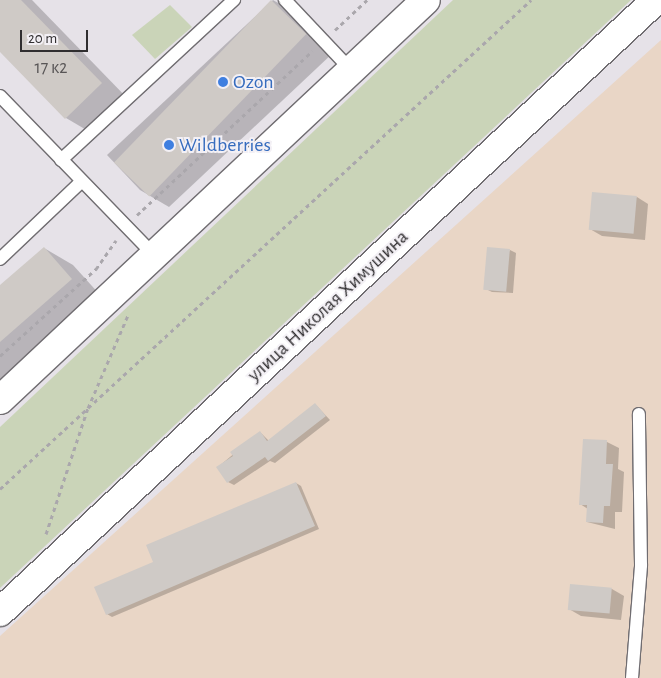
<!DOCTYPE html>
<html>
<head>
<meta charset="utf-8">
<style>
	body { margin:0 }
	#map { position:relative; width:661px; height:678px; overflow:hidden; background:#e6e2e8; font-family:"Alegreya Sans",sans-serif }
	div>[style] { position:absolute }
	.industrial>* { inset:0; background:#e9d6c6 }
	.green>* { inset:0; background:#cad4b8 }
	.shadow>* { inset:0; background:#0003 }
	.building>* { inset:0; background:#cfcac6; transform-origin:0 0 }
	.path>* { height:3px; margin-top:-1.5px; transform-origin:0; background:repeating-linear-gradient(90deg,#aaa7ac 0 4px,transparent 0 8px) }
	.roads { filter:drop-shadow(1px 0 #706d71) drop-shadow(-1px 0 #706d71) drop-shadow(0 1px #706d71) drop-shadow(0 -1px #706d71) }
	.service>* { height:12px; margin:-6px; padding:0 6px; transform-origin:6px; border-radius:6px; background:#fff }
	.tertiary>* { height:28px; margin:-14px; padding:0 14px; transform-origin:14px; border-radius:14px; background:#fff }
	.dots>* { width:14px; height:14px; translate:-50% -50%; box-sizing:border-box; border:2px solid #f3f0f5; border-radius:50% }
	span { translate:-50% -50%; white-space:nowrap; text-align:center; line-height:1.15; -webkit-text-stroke:4px #f3f0f5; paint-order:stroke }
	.number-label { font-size:18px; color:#585556 }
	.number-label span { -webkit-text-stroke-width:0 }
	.shop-label { font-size:20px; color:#366cbe }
	.left { translate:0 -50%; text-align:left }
	.street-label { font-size:20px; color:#302e30 }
	.scale { position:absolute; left:20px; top:30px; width:68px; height:22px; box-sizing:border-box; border:2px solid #302e30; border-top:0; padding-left:6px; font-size:15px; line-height:18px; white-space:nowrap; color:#302e30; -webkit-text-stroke:4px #f3f0f5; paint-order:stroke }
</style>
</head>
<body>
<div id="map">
	<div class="industrial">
		<div style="clip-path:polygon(661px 40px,661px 678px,0 678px,0 636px)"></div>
	</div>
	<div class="green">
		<div style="clip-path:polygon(453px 0,631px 0,0 588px,0 427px)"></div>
		<div style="clip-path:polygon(170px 5px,192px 27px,155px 59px,132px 35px)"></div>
	</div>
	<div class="shadow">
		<div style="clip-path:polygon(0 0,32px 0,130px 101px,95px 135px,66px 118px,0 50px)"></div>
		<div style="clip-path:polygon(273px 0,302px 17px,334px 52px,169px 207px,140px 190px,107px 155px)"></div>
		<div style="clip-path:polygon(637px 197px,648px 204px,645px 240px,602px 236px,590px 229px)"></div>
		<div style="clip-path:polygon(44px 248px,73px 265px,101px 296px,0 385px,0 287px)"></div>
		<div style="clip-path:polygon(510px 250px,516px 253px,513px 293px,492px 292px,486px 289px)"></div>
		<div style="clip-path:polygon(315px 404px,330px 420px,275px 463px,270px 461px,234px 485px,228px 482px,218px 467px,260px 432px,269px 441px)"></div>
		<div style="clip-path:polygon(584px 441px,607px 442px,619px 448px,618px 469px,624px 472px,622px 512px,615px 512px,615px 529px,587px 522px,588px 509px,580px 504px)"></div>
		<div style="clip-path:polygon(296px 483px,301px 486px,319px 529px,112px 617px,107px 614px,155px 563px)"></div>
		<div style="clip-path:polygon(571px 585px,612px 589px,624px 596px,621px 620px,581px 616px,569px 609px)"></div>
	</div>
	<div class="building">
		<div style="clip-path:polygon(0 0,21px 0,102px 83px,65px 119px,0 52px)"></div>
		<div style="left:271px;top:0;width:49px;height:226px;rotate:44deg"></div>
		<div style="left:592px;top:192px;width:45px;height:38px;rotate:5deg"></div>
		<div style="clip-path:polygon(44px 247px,72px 279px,0 342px,0 285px)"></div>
		<div style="left:487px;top:247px;width:23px;height:43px;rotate:5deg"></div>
		<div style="clip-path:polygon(315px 403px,326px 416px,268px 461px,265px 457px,227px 483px,216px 467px,233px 456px,230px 452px,260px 431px,267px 441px)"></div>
		<div style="clip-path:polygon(583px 439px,607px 440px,606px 464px,613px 464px,610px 506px,604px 506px,603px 523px,586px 522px,587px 505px,579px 505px)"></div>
		<div style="clip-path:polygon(296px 482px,315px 526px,106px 615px,94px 587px,153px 562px,146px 545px)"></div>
		<div style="left:570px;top:584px;width:42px;height:26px;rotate:5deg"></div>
	</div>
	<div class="path">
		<div style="left:335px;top:30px;width:44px;rotate:-43.2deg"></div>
		<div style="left:137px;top:215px;width:240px;rotate:-43.1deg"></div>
		<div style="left:0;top:356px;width:130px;rotate:-42.2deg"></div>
		<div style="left:96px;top:269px;width:35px;rotate:-55deg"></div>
		<div style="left:0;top:489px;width:722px;rotate:-42.64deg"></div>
		<div style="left:46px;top:534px;width:133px;rotate:-71.6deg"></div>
		<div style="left:88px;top:408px;width:101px;rotate:-66.7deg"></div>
	</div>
	<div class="roads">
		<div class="service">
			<div style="left:285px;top:0;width:96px;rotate:46.7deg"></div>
			<div style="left:0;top:96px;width:221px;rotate:45.9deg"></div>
			<div style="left:61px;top:160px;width:236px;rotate:-42.8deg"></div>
			<div style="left:0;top:259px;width:113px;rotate:-43.6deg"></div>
			<div style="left:632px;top:678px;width:113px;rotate:-85.4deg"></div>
			<div style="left:641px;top:565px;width:151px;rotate:-90.8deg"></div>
		</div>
		<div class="tertiary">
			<div style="left:0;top:400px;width:584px;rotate:-43.2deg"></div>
			<div style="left:0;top:612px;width:897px;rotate:-43.01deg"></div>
		</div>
	</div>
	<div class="dots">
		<div style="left:223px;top:82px;background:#3f7fe0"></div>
		<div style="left:169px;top:145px;background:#3f7fe0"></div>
	</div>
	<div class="number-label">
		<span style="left:51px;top:68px">17 к2</span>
	</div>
	<div class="shop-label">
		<span class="left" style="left:233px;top:82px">Ozon</span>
		<span class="left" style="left:179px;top:145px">Wildberries</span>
	</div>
	<div class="street-label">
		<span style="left:328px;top:306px;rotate:-43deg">улица Николая Химушина</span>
	</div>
	<div class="scale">20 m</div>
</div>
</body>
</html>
